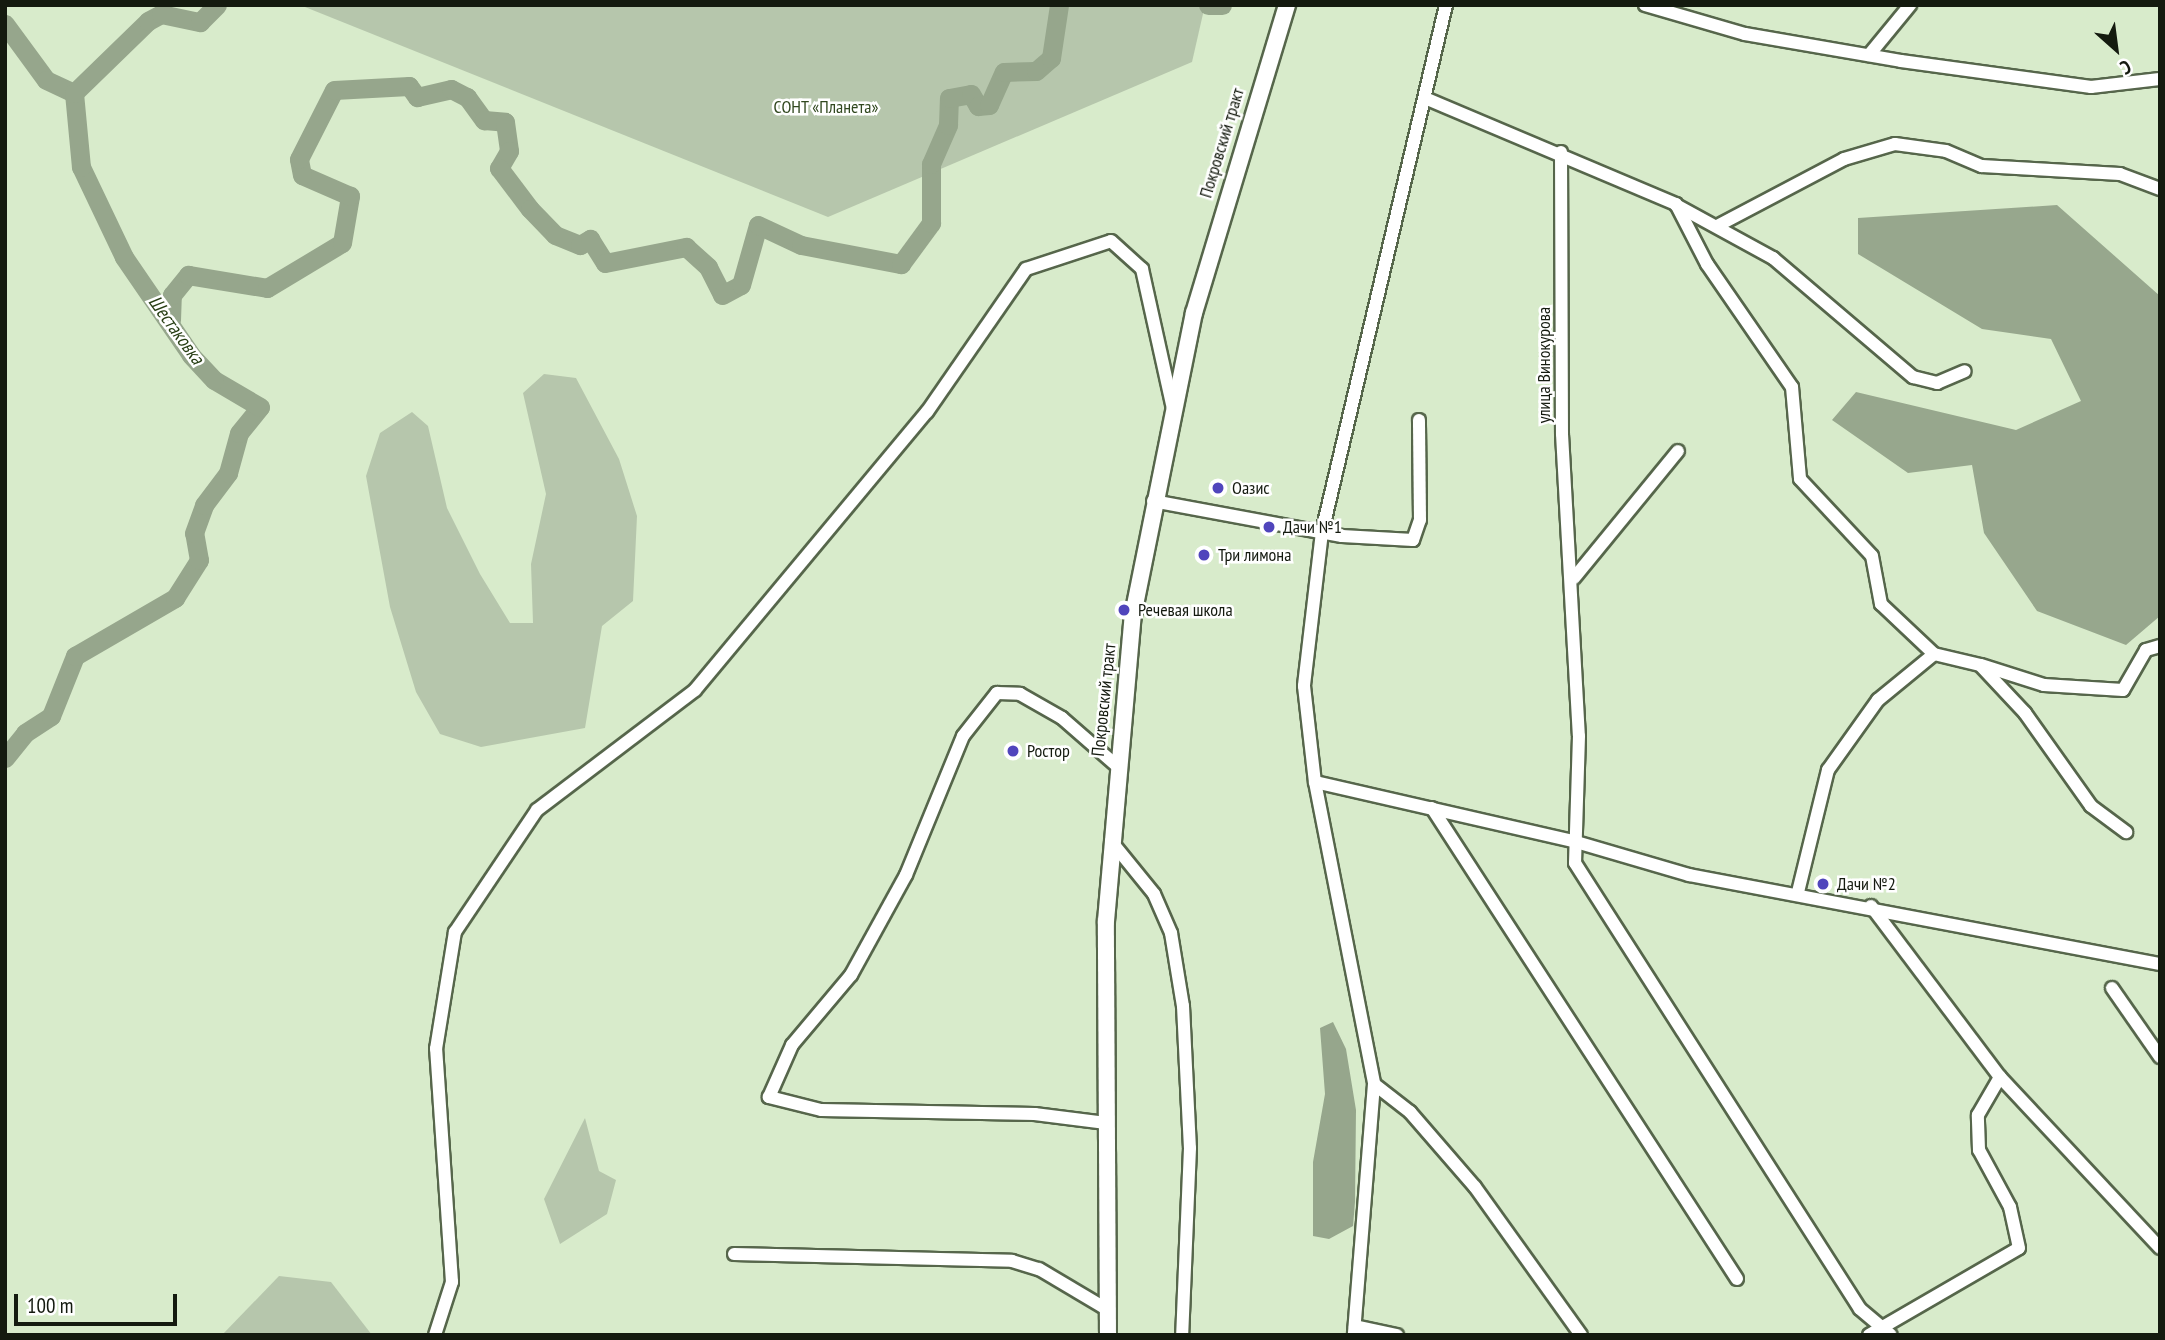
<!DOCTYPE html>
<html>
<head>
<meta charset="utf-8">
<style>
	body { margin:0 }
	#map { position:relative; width:2165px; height:1340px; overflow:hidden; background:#d8ebcb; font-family:"PT Sans Narrow",sans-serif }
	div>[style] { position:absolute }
	.green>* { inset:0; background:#b6c6ac }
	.forest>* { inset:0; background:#97a78d }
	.water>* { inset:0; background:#96a68c }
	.river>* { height:19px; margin:-9.5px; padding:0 9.5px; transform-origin:9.5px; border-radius:9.5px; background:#96a68c }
	.roads { filter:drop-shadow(2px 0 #56664b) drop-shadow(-2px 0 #56664b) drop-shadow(0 2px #56664b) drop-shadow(0 -2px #56664b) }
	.minor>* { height:12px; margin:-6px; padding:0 6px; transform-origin:6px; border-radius:6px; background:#fff }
	.secondary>* { height:16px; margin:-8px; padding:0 8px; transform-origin:8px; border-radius:8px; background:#fff }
	.dots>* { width:19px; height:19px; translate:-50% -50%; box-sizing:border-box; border:4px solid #fff; border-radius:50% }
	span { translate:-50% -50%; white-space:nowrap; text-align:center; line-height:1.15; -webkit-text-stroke:5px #fff; paint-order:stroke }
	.park-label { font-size:18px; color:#31481f }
	.street-label { font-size:18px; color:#141a0f }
	.poi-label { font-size:18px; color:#141a0f }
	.left { translate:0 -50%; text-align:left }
	.water-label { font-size:19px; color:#273e14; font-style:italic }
	.frame { position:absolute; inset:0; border:7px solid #141a0f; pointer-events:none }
	.north { position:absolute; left:2081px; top:14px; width:70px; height:70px; -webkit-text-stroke:5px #fff; paint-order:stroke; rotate:152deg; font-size:19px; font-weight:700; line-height:28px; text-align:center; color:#141a0f }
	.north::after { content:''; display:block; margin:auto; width:24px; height:32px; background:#141a0f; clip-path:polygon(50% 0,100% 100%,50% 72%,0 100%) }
	.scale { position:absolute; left:14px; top:1294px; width:163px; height:32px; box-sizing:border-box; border:4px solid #141a0f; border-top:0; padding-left:9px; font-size:21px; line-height:24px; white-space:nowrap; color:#141a0f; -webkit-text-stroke:5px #fff; paint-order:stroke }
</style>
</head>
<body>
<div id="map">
	<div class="green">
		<div style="clip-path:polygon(300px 5px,1205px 5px,1192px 62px,828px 217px)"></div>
		<div style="clip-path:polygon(544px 374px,576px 378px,619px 459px,637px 516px,633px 601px,602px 626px,585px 728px,481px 747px,440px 734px,416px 692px,390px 607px,366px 476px,380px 433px,412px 412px,428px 426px,447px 508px,480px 574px,510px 623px,533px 623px,531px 564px,546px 494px,523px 393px)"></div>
		<div style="clip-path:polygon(585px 1118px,599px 1171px,616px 1180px,607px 1214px,560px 1244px,544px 1199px)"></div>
		<div style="clip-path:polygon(279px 1276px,331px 1282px,372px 1335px,222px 1335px)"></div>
	</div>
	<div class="forest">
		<div style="clip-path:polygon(2057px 205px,2160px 296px,2160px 616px,2126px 645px,2037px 611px,1984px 533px,1972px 465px,1908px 473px,1832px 420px,1856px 392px,2016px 430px,2081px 401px,2051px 339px,1982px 329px,1858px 254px,1858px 218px)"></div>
	</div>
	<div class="water">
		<div style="clip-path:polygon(1333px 1022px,1346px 1049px,1356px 1110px,1355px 1202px,1353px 1226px,1329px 1239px,1313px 1236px,1313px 1162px,1325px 1094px,1320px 1028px)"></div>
	</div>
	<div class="river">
		<div style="left:1208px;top:5px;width:14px"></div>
		<div style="left:5px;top:24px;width:69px;rotate:53.8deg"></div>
		<div style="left:46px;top:80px;width:31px;rotate:25deg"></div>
		<div style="left:171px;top:320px;width:25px;rotate:-88deg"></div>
		<div style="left:172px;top:295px;width:26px;rotate:-51deg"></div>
		<div style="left:188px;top:275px;width:80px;rotate:9.3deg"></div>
		<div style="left:267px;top:288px;width:87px;rotate:-31deg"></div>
		<div style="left:342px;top:243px;width:48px;rotate:-80.3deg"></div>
		<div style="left:350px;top:196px;width:52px;rotate:-156.4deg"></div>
		<div style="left:302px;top:175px;width:16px;rotate:-101deg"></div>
		<div style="left:299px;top:159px;width:77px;rotate:-63.1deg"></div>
		<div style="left:334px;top:90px;width:75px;rotate:-3.1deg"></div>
		<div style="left:409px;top:86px;width:14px;rotate:54deg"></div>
		<div style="left:417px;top:97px;width:35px;rotate:-13deg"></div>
		<div style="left:451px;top:89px;width:18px;rotate:27deg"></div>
		<div style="left:467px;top:97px;width:29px;rotate:54deg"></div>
		<div style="left:484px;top:120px;width:21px;rotate:5deg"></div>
		<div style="left:505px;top:122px;width:29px;rotate:82deg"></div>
		<div style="left:509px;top:151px;width:20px;rotate:120deg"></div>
		<div style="left:499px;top:168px;width:51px;rotate:52.9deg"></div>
		<div style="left:530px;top:209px;width:36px;rotate:46deg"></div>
		<div style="left:555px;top:235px;width:27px;rotate:22deg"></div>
		<div style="left:580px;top:245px;width:12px;rotate:-31deg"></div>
		<div style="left:590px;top:239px;width:28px;rotate:58deg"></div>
		<div style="left:605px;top:263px;width:83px;rotate:-11.2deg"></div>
		<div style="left:686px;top:247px;width:30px;rotate:42deg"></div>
		<div style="left:708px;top:267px;width:31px;rotate:63deg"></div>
		<div style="left:722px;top:295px;width:21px;rotate:-28deg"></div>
		<div style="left:741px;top:285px;width:62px;rotate:-74.2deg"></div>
		<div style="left:758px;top:225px;width:47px;rotate:24.9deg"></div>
		<div style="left:801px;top:245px;width:102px;rotate:10.8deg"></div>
		<div style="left:901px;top:264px;width:51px;rotate:-53.8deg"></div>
		<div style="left:931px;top:223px;width:59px;rotate:-90deg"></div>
		<div style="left:931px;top:164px;width:43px;rotate:-66.4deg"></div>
		<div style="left:948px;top:125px;width:27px;rotate:-88deg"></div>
		<div style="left:949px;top:98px;width:22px;rotate:-10deg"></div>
		<div style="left:971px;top:94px;width:14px;rotate:60deg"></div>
		<div style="left:978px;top:106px;width:11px;rotate:-5deg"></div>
		<div style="left:989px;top:105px;width:36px;rotate:-66deg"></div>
		<div style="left:1004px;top:72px;width:32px;rotate:-2deg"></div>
		<div style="left:1036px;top:71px;width:20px;rotate:-41deg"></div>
		<div style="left:1051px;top:58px;width:54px;rotate:-81.4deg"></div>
		<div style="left:5px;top:758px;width:32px;rotate:-51deg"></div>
		<div style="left:25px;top:733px;width:31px;rotate:-33deg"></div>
		<div style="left:51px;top:716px;width:65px;rotate:-68.2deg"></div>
		<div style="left:75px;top:656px;width:116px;rotate:-30.1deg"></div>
		<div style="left:175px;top:598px;width:45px;rotate:-57.7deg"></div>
		<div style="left:199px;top:560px;width:27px;rotate:-100deg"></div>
		<div style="left:194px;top:533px;width:30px;rotate:-70deg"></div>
		<div style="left:204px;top:505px;width:40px;rotate:-53deg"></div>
		<div style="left:228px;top:473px;width:41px;rotate:-74.6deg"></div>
		<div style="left:239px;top:433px;width:33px;rotate:-51deg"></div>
		<div style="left:260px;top:407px;width:53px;rotate:-149.6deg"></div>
		<div style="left:214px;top:380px;width:34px;rotate:-133deg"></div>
		<div style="left:191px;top:355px;width:119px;rotate:-124.4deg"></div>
		<div style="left:124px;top:257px;width:100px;rotate:-115.5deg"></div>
		<div style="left:81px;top:167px;width:74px;rotate:-95.4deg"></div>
		<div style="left:74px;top:93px;width:103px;rotate:-44.2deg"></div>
		<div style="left:148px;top:21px;width:15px;rotate:-28deg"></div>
		<div style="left:161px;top:14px;width:40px;rotate:12deg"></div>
		<div style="left:200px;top:22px;width:24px;rotate:-45deg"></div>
	</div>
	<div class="roads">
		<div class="minor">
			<div style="left:1446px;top:5px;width:541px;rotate:103.24deg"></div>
			<div style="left:1322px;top:532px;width:155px;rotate:96.7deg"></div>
			<div style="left:1304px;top:686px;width:97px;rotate:83.5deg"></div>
			<div style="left:1315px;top:782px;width:268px;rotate:12.9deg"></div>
			<div style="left:1576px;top:842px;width:118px;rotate:16.3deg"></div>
			<div style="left:1689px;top:875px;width:479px;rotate:10.7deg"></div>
			<div style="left:1645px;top:5px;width:104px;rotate:16.2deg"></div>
			<div style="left:1745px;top:34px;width:158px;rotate:9.8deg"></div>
			<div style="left:1901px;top:61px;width:192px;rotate:7.8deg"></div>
			<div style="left:2091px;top:87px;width:69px;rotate:-6.6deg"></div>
			<div style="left:1869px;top:55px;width:65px;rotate:-50.6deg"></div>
			<div style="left:1425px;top:98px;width:272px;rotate:22.9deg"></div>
			<div style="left:1676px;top:204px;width:68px;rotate:62.7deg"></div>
			<div style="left:1707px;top:264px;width:150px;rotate:55.4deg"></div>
			<div style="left:1792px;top:387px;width:92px;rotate:85deg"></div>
			<div style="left:1800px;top:479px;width:105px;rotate:46.9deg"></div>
			<div style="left:1872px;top:556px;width:49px;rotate:79.4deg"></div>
			<div style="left:1881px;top:604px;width:73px;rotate:43.3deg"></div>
			<div style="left:1561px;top:152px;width:282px;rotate:89.8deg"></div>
			<div style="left:1562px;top:434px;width:302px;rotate:86.8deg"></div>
			<div style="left:1579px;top:736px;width:127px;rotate:91.8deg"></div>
			<div style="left:1575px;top:863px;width:529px;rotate:57.42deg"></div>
			<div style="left:1860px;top:1309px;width:40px;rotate:40deg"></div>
			<div style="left:1676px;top:205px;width:111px;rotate:28.7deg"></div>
			<div style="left:1773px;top:258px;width:184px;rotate:40.4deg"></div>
			<div style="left:1913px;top:377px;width:25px;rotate:14deg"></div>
			<div style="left:1937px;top:383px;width:30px;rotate:-23deg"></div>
			<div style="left:1719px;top:225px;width:141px;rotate:-27.8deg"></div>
			<div style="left:1844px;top:159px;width:53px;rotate:-16.4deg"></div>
			<div style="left:1895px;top:144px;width:51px;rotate:7.8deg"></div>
			<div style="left:1946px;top:151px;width:39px;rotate:23deg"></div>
			<div style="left:1982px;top:166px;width:138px;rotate:3.3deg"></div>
			<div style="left:2120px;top:174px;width:43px;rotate:20.6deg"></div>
			<div style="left:1153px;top:501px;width:192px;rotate:10.5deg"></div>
			<div style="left:1342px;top:536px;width:71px;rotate:3.2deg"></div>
			<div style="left:1413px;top:540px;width:21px;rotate:-71deg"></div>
			<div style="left:1420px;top:520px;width:100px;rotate:-90.6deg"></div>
			<div style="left:1574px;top:578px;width:164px;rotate:-50.7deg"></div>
			<div style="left:1981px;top:665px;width:66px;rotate:17.6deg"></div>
			<div style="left:2044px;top:685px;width:79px;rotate:3.6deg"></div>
			<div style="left:2123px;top:690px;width:46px;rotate:-60.1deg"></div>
			<div style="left:2146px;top:650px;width:15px;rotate:-16deg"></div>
			<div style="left:1315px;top:782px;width:308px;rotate:78.9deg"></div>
			<div style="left:1374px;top:1084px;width:252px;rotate:94.6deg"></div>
			<div style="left:1432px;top:808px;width:561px;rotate:57.07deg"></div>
			<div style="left:1111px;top:841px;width:68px;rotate:50.9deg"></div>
			<div style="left:1154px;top:894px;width:43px;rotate:66.4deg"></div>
			<div style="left:1171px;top:933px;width:74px;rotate:80.7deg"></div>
			<div style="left:1183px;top:1006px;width:142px;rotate:87.2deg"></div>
			<div style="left:1190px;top:1148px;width:187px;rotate:92.4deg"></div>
			<div style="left:1798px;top:892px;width:126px;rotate:-76.2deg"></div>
			<div style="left:1828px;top:770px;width:86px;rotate:-54.5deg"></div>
			<div style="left:1878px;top:700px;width:72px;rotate:-39.4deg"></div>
			<div style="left:1934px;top:654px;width:47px;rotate:13.4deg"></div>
			<div style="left:1980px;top:665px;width:66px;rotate:46.8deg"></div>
			<div style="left:2025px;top:713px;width:114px;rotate:54.6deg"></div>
			<div style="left:2091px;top:806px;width:44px;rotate:36.6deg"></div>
			<div style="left:1871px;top:906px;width:214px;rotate:53deg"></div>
			<div style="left:2000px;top:1077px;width:234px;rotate:46.9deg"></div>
			<div style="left:2112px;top:988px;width:84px;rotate:55.2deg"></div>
			<div style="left:1374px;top:1084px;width:46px;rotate:37.9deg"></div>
			<div style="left:1410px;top:1112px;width:99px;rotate:49.1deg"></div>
			<div style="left:1475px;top:1187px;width:182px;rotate:54.4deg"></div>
			<div style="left:1106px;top:1123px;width:72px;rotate:-172.8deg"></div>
			<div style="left:1035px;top:1114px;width:214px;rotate:-178.9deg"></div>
			<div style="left:821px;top:1110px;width:54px;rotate:-166deg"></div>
			<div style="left:769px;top:1097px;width:57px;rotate:-66.1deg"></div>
			<div style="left:792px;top:1045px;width:92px;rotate:-49.9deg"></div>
			<div style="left:851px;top:975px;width:114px;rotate:-61.2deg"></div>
			<div style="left:906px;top:875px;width:150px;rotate:-67.7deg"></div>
			<div style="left:963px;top:736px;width:55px;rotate:-51.7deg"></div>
			<div style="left:997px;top:693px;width:23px;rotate:2deg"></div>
			<div style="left:1020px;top:694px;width:48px;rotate:29.7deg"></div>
			<div style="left:1062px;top:718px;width:73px;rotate:41.1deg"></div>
			<div style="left:734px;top:1254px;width:278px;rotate:1.4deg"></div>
			<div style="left:1012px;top:1261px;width:28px;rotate:17deg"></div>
			<div style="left:1039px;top:1269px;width:80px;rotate:30.7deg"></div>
			<div style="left:1355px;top:1326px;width:43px;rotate:12.1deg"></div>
			<div style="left:435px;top:1335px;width:56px;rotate:-72.2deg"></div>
			<div style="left:452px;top:1282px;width:234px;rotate:-93.9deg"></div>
			<div style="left:436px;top:1049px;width:119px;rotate:-80.8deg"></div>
			<div style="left:455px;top:932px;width:147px;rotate:-56.1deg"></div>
			<div style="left:537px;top:810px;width:198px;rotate:-37.2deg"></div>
			<div style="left:695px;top:690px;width:362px;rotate:-50.2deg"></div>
			<div style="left:927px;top:412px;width:174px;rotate:-55.3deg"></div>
			<div style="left:1026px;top:269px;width:89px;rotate:-18.2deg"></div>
			<div style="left:1111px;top:241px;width:42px;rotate:42.1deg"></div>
			<div style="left:1142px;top:269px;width:143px;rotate:77.5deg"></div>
			<div style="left:1869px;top:1335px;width:173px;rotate:-30.1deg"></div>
			<div style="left:2019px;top:1248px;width:42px;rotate:-102.4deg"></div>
			<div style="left:2010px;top:1207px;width:65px;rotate:-118.5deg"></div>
			<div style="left:1979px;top:1150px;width:35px;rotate:-92deg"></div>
			<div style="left:1978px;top:1115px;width:44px;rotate:-59.9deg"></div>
		</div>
		<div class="secondary">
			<div style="left:1108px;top:1335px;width:414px;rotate:-90.3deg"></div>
			<div style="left:1106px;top:921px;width:307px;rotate:-85deg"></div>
			<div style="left:1133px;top:615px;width:308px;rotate:-78.6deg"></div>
			<div style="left:1194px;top:313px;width:322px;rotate:-73.2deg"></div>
		</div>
	</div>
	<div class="dots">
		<div style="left:1218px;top:488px;background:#5045bc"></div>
		<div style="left:1269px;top:527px;background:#5045bc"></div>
		<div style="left:1204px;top:555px;background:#5045bc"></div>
		<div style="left:1124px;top:610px;background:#5045bc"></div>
		<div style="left:1013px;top:751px;background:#5045bc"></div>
		<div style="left:1823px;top:884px;background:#5045bc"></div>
	</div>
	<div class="park-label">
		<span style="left:826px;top:107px">СОНТ «Планета»</span>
	</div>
	<div class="street-label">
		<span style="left:1222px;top:143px;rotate:-73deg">Покровский тракт</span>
		<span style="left:1544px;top:365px;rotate:-90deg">улица Винокурова</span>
		<span style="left:1104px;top:700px;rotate:-84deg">Покровский тракт</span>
	</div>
	<div class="poi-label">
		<span class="left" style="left:1232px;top:488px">Оазис</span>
		<span class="left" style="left:1283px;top:527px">Дачи №1</span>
		<span class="left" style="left:1218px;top:555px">Три лимона</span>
		<span class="left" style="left:1138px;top:610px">Речевая школа</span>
		<span class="left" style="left:1027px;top:751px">Ростор</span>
		<span class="left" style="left:1837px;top:884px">Дачи №2</span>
	</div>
	<div class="water-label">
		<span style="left:176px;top:330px;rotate:54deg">Шестаковка</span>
	</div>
	<div class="frame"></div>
	<div class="north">С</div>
	<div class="scale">100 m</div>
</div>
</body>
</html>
